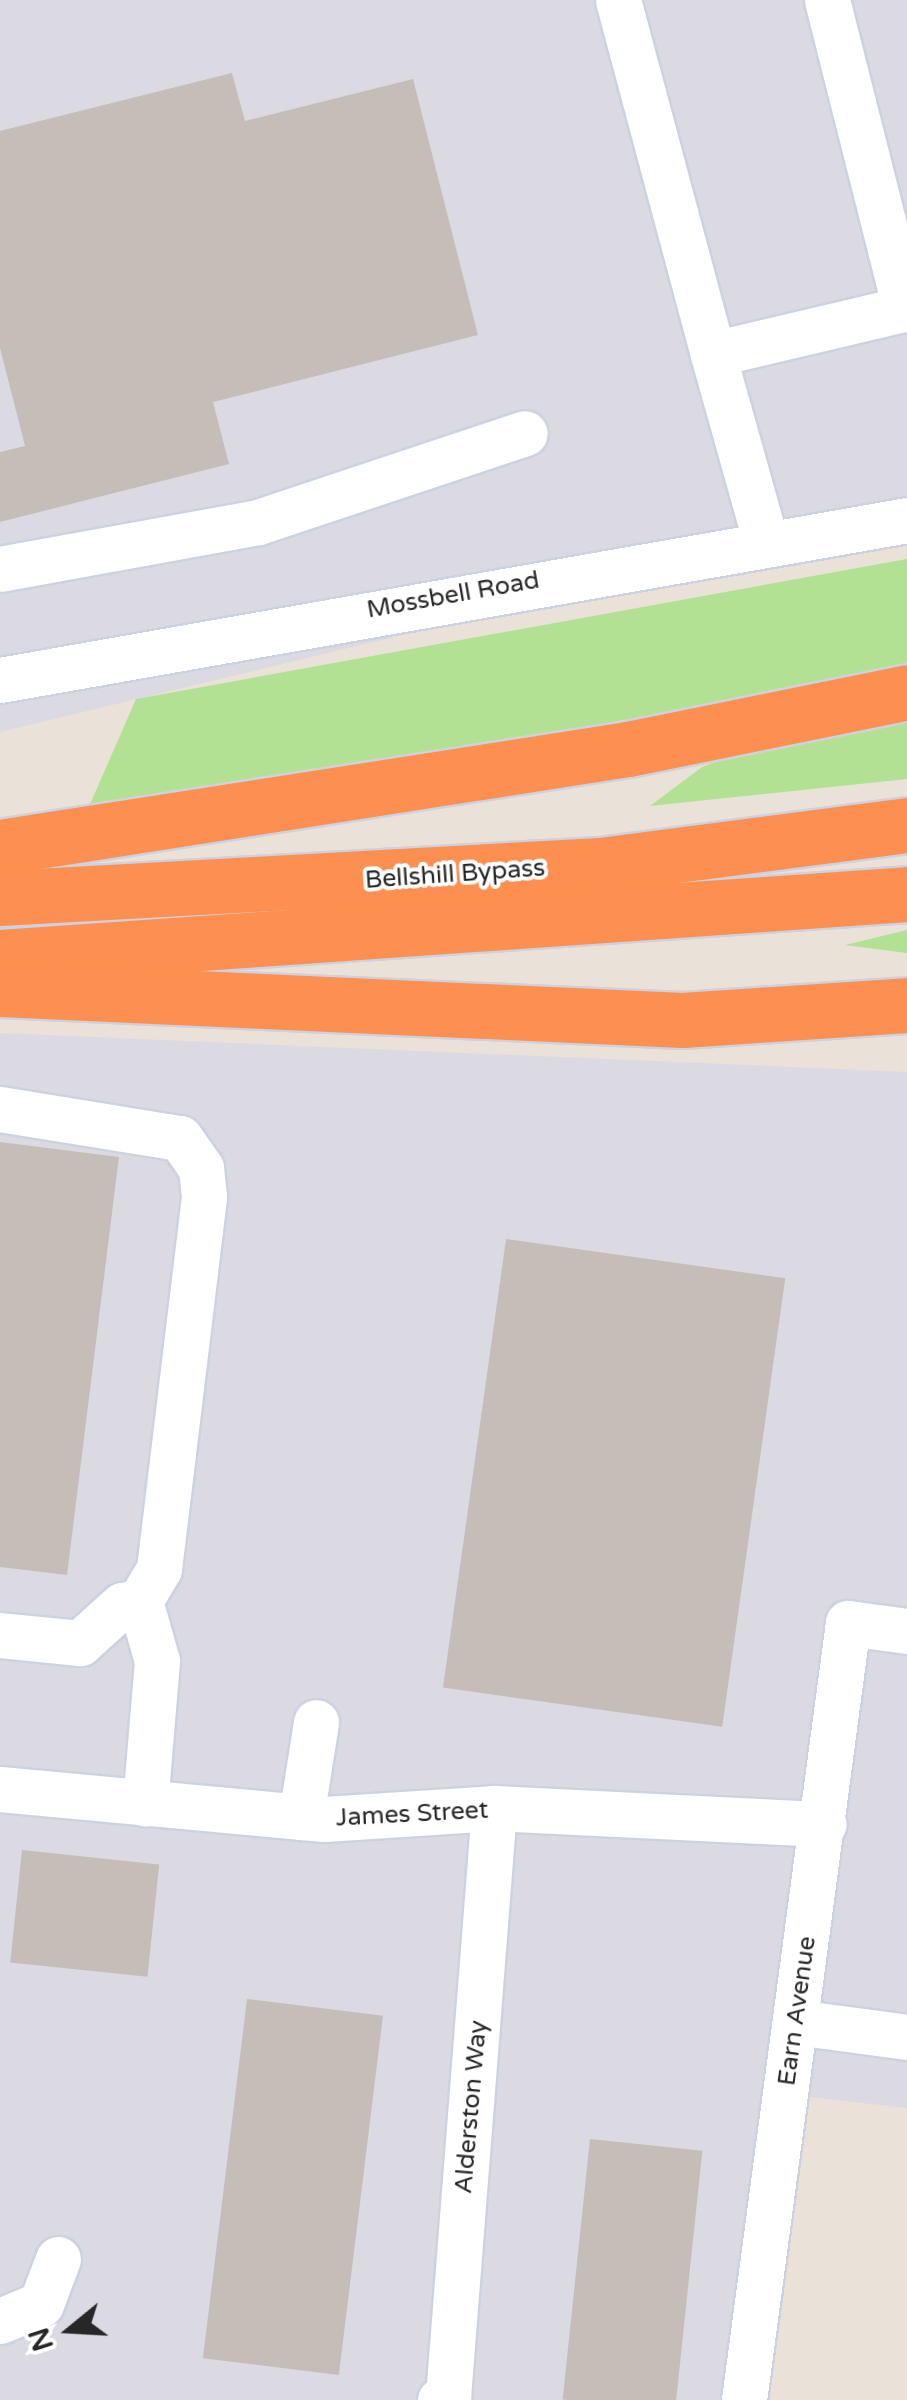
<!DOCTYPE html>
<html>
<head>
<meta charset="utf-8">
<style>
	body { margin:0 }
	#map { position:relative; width:907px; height:2400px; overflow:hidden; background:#eae1d8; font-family:"Varela Round",sans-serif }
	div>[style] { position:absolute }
	.industrial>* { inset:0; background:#dbd9e2 }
	.green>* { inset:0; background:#b3e194 }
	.building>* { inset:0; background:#c5beb8; transform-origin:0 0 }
	.roads { filter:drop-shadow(2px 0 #cdd2e0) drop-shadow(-2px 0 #cdd2e0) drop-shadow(0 2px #cdd2e0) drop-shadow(0 -2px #cdd2e0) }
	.minor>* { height:45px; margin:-22.5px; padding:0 22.5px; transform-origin:22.5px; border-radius:22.5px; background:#fff }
	.highway>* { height:55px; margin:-27.5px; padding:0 27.5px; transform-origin:27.5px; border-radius:27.5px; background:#fd9050 }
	span { translate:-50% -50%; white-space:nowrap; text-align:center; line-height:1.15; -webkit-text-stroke:8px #fff; paint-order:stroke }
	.street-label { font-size:25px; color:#272727 }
	.north { position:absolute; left:20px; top:2280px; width:100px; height:100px; -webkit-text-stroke:8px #fff; paint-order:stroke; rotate:252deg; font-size:28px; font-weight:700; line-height:40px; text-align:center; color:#272727 }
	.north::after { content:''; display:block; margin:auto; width:35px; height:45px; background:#272727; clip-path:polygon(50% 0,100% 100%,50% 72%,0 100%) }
</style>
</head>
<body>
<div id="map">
	<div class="industrial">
		<div style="clip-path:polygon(0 0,907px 0,907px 537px,498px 612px,0 732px)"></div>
		<div style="clip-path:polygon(0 1033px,907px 1072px,907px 2108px,809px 2097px,769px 2400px,0 2400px)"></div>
	</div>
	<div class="green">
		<div style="clip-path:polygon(907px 559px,907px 665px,637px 726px,87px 811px,136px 699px)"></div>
		<div style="clip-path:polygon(907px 714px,907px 779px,650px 806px,702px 767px,796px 733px)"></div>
		<div style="clip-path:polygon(907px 930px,907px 953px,845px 945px)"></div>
	</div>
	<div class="building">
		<div style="clip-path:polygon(232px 73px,245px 121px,413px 79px,478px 335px,213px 402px,229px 464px,0 522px,0 452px,25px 446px,0 348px,0 131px)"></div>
		<div style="clip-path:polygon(0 1142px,119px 1157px,67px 1575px,0 1567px)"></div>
		<div style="left:506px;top:1239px;width:282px;height:453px;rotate:8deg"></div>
		<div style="left:22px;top:1850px;width:138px;height:113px;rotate:6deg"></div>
		<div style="left:247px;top:1999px;width:137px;height:362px;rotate:7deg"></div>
		<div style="left:590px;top:2139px;width:113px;height:262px;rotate:6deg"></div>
	</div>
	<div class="roads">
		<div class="minor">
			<div style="left:618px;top:0;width:367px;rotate:75deg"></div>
			<div style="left:827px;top:0;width:319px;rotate:75.8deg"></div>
			<div style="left:766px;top:543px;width:196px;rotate:-105.7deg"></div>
			<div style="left:713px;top:354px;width:199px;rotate:-13.3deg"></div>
			<div style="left:0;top:569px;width:262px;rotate:-10.3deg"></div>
			<div style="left:258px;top:522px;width:281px;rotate:-18.4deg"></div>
			<div style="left:0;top:680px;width:921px;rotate:-10deg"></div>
			<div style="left:0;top:1109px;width:182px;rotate:9.2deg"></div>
			<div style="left:180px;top:1138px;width:37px;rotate:55deg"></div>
			<div style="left:201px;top:1168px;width:29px;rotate:84deg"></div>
			<div style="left:204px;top:1197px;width:375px;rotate:96.9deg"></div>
			<div style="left:159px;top:1569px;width:37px;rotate:121deg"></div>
			<div style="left:140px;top:1601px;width:18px;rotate:167deg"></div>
			<div style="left:122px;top:1605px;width:57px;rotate:137.9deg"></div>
			<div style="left:80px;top:1643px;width:80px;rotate:-174.3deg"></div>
			<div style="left:140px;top:1601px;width:62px;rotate:74.2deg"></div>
			<div style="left:157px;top:1661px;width:143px;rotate:94.8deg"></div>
			<div style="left:0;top:1789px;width:325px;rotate:5.3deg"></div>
			<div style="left:324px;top:1819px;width:170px;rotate:-3.7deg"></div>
			<div style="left:494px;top:1808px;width:330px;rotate:2.8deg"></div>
			<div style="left:301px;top:1817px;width:96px;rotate:-81deg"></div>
			<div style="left:795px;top:2022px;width:113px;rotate:7.6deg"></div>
			<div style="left:0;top:2321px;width:44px;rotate:-22.5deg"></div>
			<div style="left:41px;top:2304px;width:48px;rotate:-69.3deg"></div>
			<div style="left:440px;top:2400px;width:9px;rotate:-21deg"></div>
			<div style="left:448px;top:2397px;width:591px;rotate:-85.53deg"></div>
			<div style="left:744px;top:2400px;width:784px;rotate:-82.38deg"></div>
			<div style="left:848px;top:1623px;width:60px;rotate:7.7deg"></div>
		</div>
		<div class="highway">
			<div style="left:0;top:847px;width:636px;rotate:-8.87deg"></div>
			<div style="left:628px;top:749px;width:285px;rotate:-11.5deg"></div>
			<div style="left:0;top:898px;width:601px;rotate:-3.15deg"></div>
			<div style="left:600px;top:865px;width:310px;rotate:-7.4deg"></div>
			<div style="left:0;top:957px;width:909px;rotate:-3.97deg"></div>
			<div style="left:0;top:989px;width:683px;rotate:2.6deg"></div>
			<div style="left:682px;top:1020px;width:225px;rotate:-3.8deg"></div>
		</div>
	</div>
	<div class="street-label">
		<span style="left:453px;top:595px;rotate:-10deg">Mossbell Road</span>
		<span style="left:455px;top:874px;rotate:-4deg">Bellshill Bypass</span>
		<span style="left:412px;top:1814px;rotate:-3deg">James Street</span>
		<span style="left:797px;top:2011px;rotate:-82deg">Earn Avenue</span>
		<span style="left:471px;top:2107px;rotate:-85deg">Alderston Way</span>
	</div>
	<div class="north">N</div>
</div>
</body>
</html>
